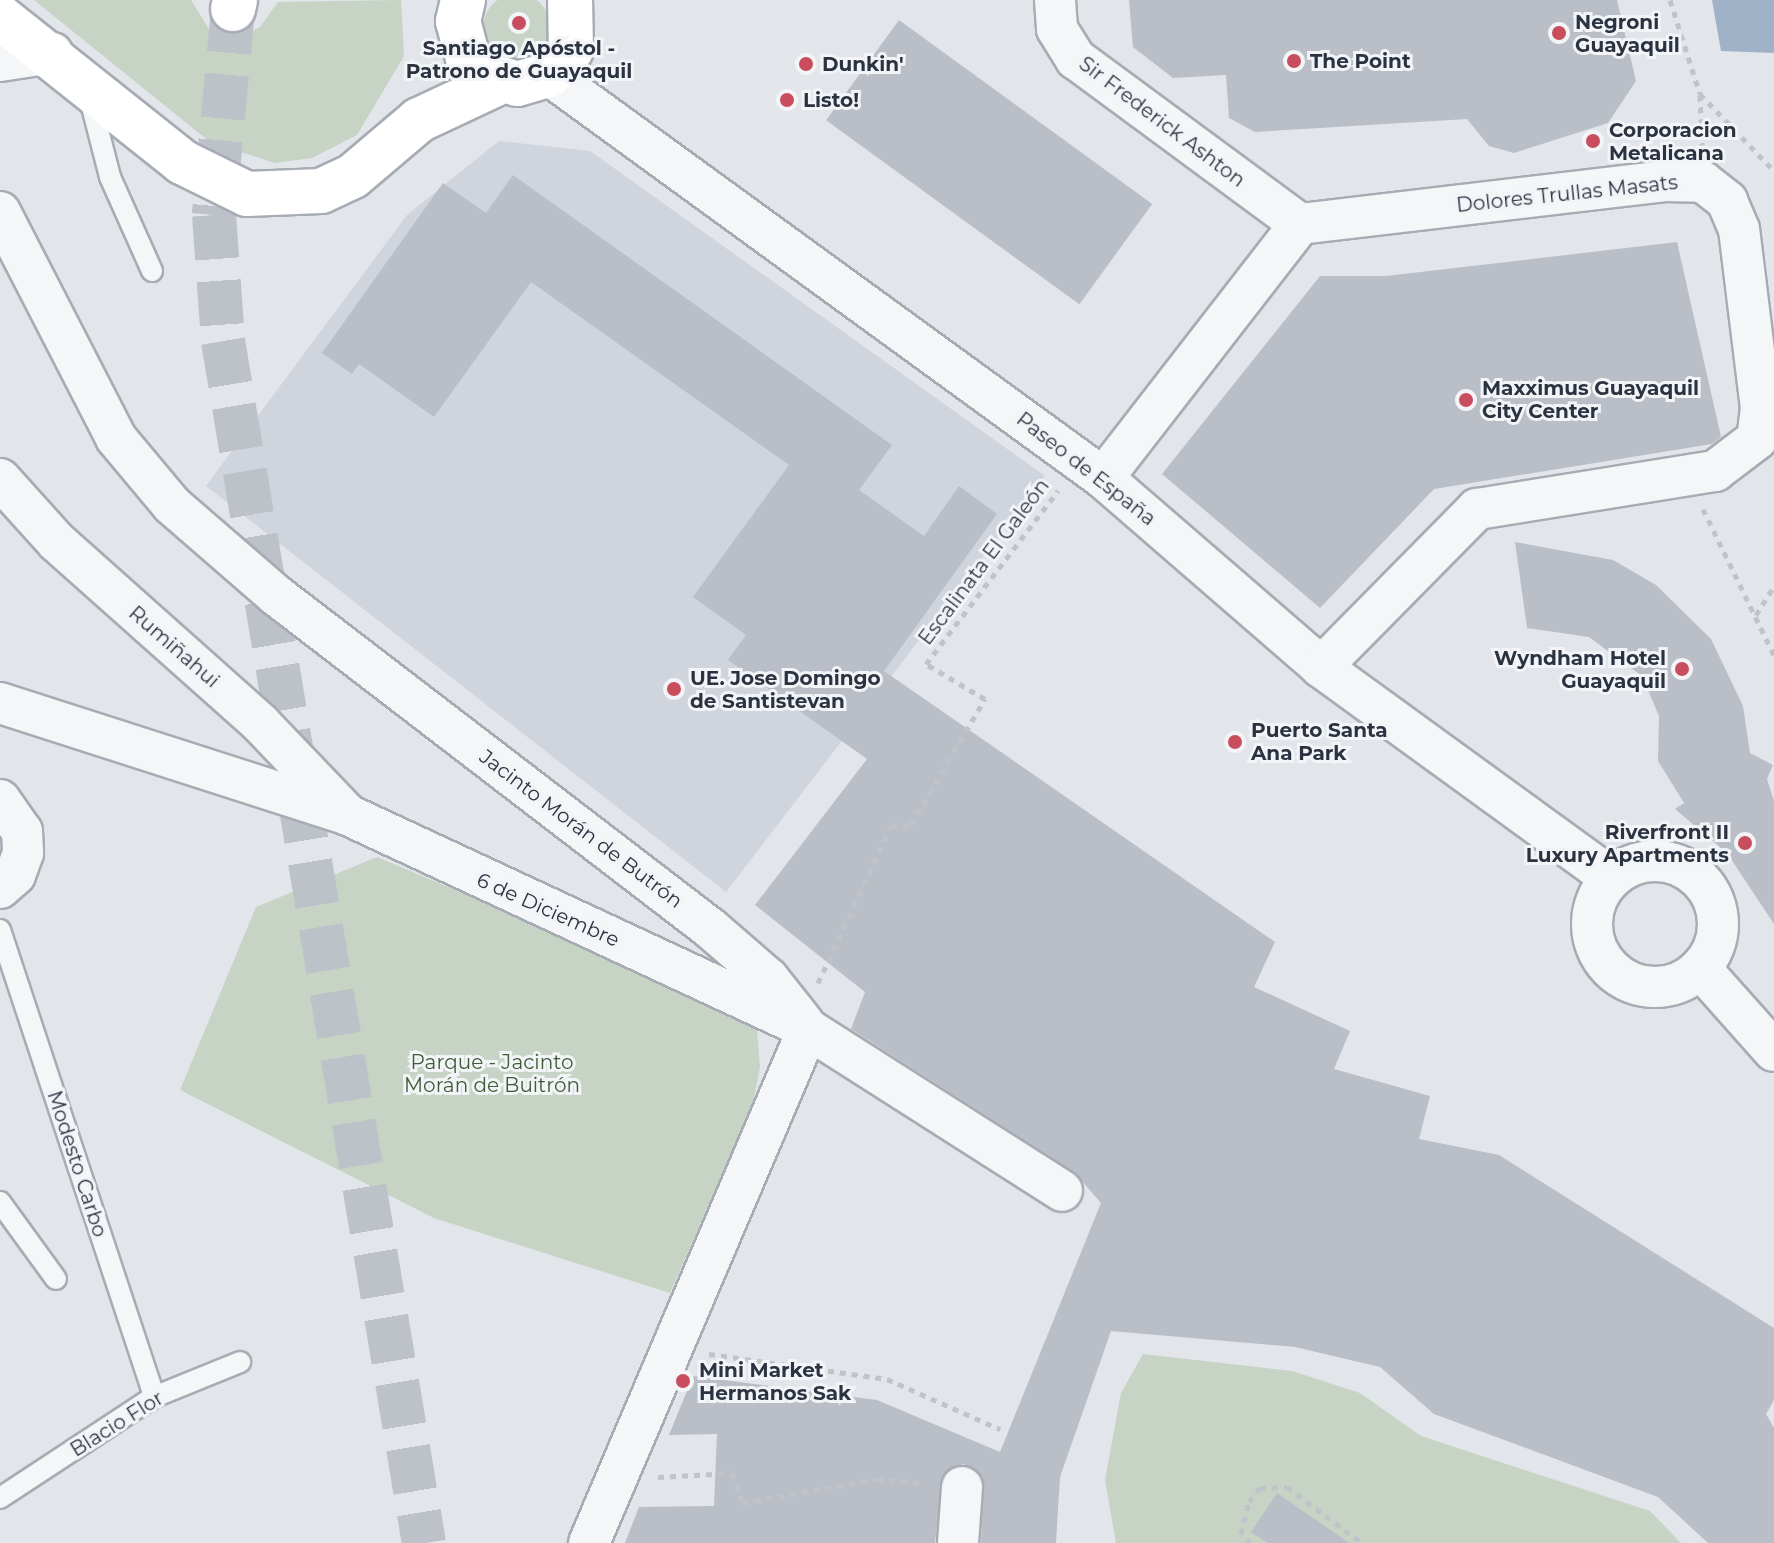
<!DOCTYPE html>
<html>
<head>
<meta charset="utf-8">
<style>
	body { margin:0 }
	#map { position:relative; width:1774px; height:1543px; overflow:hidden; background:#e2e5ea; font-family:Montserrat,sans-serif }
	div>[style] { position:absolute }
	.built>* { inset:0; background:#d0d4dc }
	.green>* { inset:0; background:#c7d3c4 }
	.round { border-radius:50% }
	.water>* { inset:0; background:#9fb2c8 }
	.building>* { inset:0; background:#babec6; transform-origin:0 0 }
	.primary-tunnel>* { height:44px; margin-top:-22px; transform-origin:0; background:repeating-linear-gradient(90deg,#bdc1c8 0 44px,transparent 0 66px) }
	.path>* { height:5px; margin-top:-2.5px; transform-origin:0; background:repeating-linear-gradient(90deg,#c0c3c8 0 6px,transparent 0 12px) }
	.roads { filter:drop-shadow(2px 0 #a7acb4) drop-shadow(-2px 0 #a7acb4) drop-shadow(0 2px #a7acb4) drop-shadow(0 -2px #a7acb4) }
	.lane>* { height:20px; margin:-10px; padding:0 10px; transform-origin:10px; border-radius:10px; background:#f5f6f8 }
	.street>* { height:40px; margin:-20px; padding:0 20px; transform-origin:20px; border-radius:20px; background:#f5f6f8 }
	.street>.ring { margin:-20px; padding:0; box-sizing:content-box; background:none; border:40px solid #f5f6f8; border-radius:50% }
	.secondary>* { height:44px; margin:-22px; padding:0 22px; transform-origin:22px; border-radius:22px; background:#fff }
	.primary>* { height:44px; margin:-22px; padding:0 22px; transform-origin:22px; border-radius:22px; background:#fff }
	.dots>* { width:22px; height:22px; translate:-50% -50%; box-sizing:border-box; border:4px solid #f2f4f7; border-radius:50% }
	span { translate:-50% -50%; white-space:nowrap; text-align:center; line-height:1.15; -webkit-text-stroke:6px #f2f4f7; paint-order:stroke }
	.poi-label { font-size:20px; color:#2b3341; font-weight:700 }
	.left { translate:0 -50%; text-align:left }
	.right { translate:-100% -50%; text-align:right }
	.street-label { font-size:20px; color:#2b3341 }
	.park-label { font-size:20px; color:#3f5c39 }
</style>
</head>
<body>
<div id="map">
	<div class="built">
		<div style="clip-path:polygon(499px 141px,590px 151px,1045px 476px,726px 892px,206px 486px,407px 215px)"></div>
	</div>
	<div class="green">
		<div class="round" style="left:483px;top:-6px;width:68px;height:68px"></div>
		<div style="clip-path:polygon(34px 0,191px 0,210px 31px,236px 39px,260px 27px,278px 2px,401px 0,404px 56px,357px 135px,312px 158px,275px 163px,210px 142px)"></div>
		<div style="clip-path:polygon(377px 857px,756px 1017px,760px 1067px,753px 1103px,670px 1293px,434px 1218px,180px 1090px,256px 907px)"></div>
		<div style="clip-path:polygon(1143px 1354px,1292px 1371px,1360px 1393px,1421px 1436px,1650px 1511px,1681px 1543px,1116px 1543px,1105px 1480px,1121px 1393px)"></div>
	</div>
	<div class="water">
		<div style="clip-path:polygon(1712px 0,1774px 0,1774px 53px,1721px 51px)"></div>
	</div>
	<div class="building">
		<div style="clip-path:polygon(1129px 0,1617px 0,1636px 81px,1608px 123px,1514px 153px,1489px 146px,1467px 119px,1255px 132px,1229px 118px,1226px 75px,1173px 78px,1133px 47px)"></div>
		<div style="left:899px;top:20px;width:313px;height:124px;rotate:36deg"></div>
		<div style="clip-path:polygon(513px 175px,892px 445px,859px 490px,924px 536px,959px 486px,997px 514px,884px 671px,1275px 942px,1254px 987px,1350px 1031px,1334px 1069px,1430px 1096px,1419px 1139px,1499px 1155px,1774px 1328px,1774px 1400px,1766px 1414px,1774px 1428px,1774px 1543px,1708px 1543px,1658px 1497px,1434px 1414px,1380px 1367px,1295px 1347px,1111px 1331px,1060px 1477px,1056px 1543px,981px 1543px,983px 1478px,963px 1464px,943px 1475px,935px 1543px,625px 1543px,639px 1507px,714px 1506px,717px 1434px,669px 1435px,693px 1376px,877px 1400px,1000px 1452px,1101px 1203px,1074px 1172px,851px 1029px,865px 992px,755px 905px,867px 759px,728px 660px,746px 635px,693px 597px,789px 465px,531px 282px,434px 417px,359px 364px,352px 374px,322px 353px,443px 183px,486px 213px)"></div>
		<div style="clip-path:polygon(1677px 242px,1721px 437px,1712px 444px,1434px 489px,1320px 608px,1162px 474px,1320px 276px,1386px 276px)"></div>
		<div style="clip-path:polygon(1515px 542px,1613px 560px,1656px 585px,1711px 639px,1743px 706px,1750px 753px,1773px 765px,1767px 779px,1774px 801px,1774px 924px,1727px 853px,1675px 809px,1684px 803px,1658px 761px,1659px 716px,1642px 676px,1589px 637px,1527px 628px)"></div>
		<div style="clip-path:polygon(1277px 1493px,1349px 1543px,1268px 1543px,1251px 1532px)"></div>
	</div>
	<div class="primary-tunnel">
		<div style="left:233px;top:9px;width:207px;rotate:95.3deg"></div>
		<div style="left:214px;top:215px;width:126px;rotate:85.9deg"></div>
		<div style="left:223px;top:341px;width:1219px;rotate:80.51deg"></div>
	</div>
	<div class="path">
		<div style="left:1670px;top:0;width:99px;rotate:72.3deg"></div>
		<div style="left:1700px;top:94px;width:107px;rotate:46.1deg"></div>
		<div style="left:1700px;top:95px;width:50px;rotate:87.7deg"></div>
		<div style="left:1703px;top:509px;width:162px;rotate:64.1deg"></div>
		<div style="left:1756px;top:615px;width:34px;rotate:-58deg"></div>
		<div style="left:818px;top:983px;width:173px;rotate:-65.1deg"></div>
		<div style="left:891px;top:826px;width:20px;rotate:-3deg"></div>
		<div style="left:911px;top:825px;width:146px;rotate:-59.6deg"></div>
		<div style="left:985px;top:699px;width:69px;rotate:-149.3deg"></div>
		<div style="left:926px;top:664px;width:218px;rotate:-52.7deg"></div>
		<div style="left:709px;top:1354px;width:180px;rotate:8deg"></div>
		<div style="left:887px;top:1379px;width:124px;rotate:23.9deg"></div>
		<div style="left:658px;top:1477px;width:74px;rotate:-3.1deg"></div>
		<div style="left:732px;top:1473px;width:32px;rotate:70deg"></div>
		<div style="left:743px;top:1503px;width:136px;rotate:-10.2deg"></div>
		<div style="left:877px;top:1479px;width:48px;rotate:4.8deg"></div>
		<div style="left:1251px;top:1543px;width:13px;rotate:-138deg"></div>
		<div style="left:1241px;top:1534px;width:33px;rotate:-76deg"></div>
		<div style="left:1249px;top:1502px;width:18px;rotate:-52deg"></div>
		<div style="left:1260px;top:1488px;width:27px;rotate:-2deg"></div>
		<div style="left:1287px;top:1487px;width:94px;rotate:36.7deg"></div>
	</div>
	<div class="roads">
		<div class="lane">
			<div style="left:89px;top:95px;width:85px;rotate:75.6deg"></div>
			<div style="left:110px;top:177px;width:103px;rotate:65.9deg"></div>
			<div style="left:0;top:930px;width:492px;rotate:71.7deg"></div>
			<div style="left:0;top:1202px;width:95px;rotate:54deg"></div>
			<div style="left:0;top:1498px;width:184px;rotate:-33.3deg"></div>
			<div style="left:154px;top:1397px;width:93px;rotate:-22.1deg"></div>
		</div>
		<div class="street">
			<div style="left:1055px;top:0;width:29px;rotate:86deg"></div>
			<div style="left:1057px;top:29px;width:36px;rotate:58deg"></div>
			<div style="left:1076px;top:59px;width:278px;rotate:36.4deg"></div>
			<div style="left:0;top:61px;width:53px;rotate:-8.7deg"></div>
			<div style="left:549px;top:75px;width:685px;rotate:36.03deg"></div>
			<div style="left:1103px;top:478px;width:289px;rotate:40.9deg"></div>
			<div style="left:1321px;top:667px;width:359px;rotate:36deg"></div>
			<div style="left:0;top:212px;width:254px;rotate:62.8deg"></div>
			<div style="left:116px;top:438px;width:87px;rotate:50.1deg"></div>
			<div style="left:172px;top:505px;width:139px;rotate:40.9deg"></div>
			<div style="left:277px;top:596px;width:546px;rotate:37.48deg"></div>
			<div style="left:710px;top:928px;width:77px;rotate:40.8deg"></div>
			<div style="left:768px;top:978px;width:56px;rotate:51.5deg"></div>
			<div style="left:1103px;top:478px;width:321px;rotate:-52.2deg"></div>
			<div style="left:1300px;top:224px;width:367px;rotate:-6.7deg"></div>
			<div style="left:1664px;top:181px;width:39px;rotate:1deg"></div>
			<div style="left:1703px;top:182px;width:31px;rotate:38deg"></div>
			<div style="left:1727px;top:201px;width:30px;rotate:67deg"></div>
			<div style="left:1739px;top:229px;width:180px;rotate:83deg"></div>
			<div style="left:1761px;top:408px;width:31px;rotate:97deg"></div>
			<div style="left:1757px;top:439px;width:53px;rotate:142.7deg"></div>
			<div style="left:1715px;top:471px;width:241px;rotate:170.9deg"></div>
			<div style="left:1477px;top:509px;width:222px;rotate:134.6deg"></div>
			<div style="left:0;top:479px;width:85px;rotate:47.9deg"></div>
			<div style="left:57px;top:542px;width:273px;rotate:41.7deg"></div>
			<div style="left:261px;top:724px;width:126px;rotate:46.3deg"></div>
			<div style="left:0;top:703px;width:366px;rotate:17.8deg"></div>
			<div style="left:348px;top:815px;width:507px;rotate:24.95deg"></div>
			<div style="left:808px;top:1029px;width:301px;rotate:32.5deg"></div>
			<div style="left:0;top:800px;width:38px;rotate:55deg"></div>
			<div style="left:22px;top:831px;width:22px;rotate:87deg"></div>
			<div style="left:23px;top:853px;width:23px;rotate:110deg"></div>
			<div style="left:15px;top:875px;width:20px;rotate:139deg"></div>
			<div class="ring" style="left:1592px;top:861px;width:86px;height:86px"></div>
			<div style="left:1700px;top:968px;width:111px;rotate:48.3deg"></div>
			<div style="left:589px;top:1543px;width:559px;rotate:-66.92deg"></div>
			<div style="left:958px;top:1543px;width:56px;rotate:-85.9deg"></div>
		</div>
		<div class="secondary">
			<div style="left:463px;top:0;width:22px;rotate:103deg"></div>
			<div style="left:458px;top:21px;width:39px;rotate:75deg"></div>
			<div style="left:468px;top:59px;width:20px;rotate:45deg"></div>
			<div style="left:482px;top:73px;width:37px;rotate:17deg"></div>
			<div style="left:517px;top:84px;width:33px;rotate:-16deg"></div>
			<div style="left:549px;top:75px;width:33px;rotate:-49deg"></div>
			<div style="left:571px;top:50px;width:50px;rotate:-91.1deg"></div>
			<div style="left:0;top:17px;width:233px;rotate:38.5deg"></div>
			<div style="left:182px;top:162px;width:72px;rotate:26.2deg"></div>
			<div style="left:247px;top:194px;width:74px;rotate:-2.3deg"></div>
			<div style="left:321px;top:191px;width:35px;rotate:-25deg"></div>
			<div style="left:353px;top:176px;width:87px;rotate:-40.3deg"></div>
			<div style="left:419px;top:120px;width:89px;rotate:-25.1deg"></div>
		</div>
		<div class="primary">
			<div style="left:233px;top:9px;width:9px;rotate:-77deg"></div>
		</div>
	</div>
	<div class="dots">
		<div style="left:519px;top:23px;background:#c84e5e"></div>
		<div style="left:1559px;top:33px;background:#c84e5e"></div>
		<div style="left:1294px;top:61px;background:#c84e5e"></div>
		<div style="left:806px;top:64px;background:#c84e5e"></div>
		<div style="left:787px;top:100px;background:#c84e5e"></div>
		<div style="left:1593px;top:141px;background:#c84e5e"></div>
		<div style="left:1466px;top:400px;background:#c84e5e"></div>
		<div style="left:1682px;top:669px;background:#c84e5e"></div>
		<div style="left:674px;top:689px;background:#c84e5e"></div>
		<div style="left:1235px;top:742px;background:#c84e5e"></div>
		<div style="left:1745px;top:843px;background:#c84e5e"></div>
		<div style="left:683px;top:1381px;background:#c84e5e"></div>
	</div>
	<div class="poi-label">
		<span class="left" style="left:1575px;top:34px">Negroni<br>Guayaquil</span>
		<span style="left:519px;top:60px">Santiago Apóstol -<br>Patrono de Guayaquil</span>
		<span class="left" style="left:1310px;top:61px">The Point</span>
		<span class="left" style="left:822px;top:64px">Dunkin'</span>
		<span class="left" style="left:803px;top:100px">Listo!</span>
		<span class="left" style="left:1609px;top:142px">Corporacion<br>Metalicana</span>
		<span class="left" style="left:1482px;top:400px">Maxximus Guayaquil<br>City Center</span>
		<span class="right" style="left:1666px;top:670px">Wyndham Hotel<br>Guayaquil</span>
		<span class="left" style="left:690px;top:690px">UE. Jose Domingo<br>de Santistevan</span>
		<span class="left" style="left:1251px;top:742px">Puerto Santa<br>Ana Park</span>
		<span class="right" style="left:1729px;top:844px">Riverfront II<br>Luxury Apartments</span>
		<span class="left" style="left:699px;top:1382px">Mini Market<br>Hermanos Sak</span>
	</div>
	<div class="street-label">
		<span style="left:1162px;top:122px;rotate:37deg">Sir Frederick Ashton</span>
		<span style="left:1567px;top:194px;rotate:-6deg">Dolores Trullas Masats</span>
		<span style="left:1086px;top:469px;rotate:38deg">Paseo de España</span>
		<span style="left:984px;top:562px;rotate:-53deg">Escalinata El Galeón</span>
		<span style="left:174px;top:647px;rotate:41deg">Rumiñahui</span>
		<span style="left:581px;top:829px;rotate:37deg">Jacinto Morán de Butrón</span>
		<span style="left:548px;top:910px;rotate:24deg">6 de Diciembre</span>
		<span style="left:77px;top:1164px;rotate:72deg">Modesto Carbo</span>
		<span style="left:117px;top:1424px;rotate:-32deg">Blacio Flor</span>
	</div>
	<div class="park-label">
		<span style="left:492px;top:1074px">Parque - Jacinto<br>Morán de Buitrón</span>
	</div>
</div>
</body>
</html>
